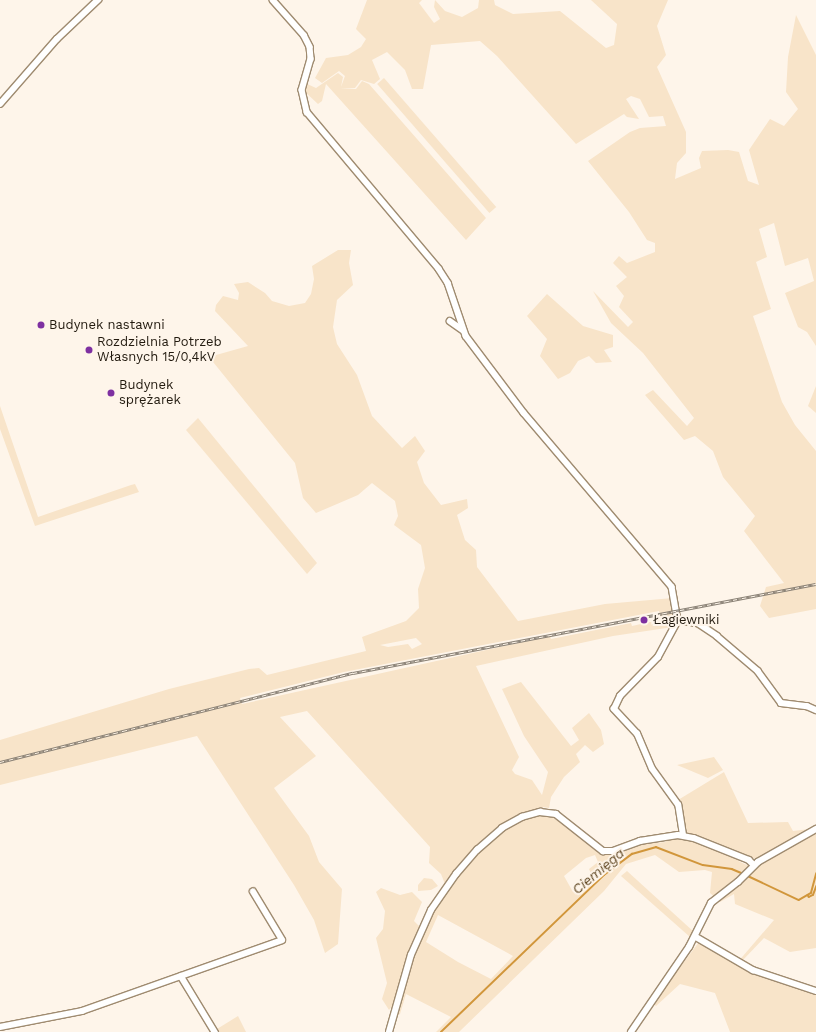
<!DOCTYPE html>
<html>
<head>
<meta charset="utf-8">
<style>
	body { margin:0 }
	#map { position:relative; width:816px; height:1032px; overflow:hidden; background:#fef5ea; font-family:"Work Sans",sans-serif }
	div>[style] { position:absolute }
	.green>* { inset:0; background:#f8e4c9; transform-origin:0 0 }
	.stream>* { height:1.5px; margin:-0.75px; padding:0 0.75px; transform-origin:0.75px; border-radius:0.75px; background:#d1963b }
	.roads { filter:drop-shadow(1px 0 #9f8b70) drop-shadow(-1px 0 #9f8b70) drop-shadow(0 1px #9f8b70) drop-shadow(0 -1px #9f8b70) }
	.minor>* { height:5.5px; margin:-2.75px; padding:0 2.75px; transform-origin:2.75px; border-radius:2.75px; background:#fff }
	.rail>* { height:3px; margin-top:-1.5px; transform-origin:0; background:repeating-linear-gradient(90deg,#fef5ea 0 4.5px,#898075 0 9px); box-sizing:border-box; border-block:1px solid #898075 }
	.dots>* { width:11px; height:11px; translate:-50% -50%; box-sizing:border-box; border:2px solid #fef5ea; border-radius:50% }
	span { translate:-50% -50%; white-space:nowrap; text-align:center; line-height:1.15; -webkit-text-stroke:4px #fef5ea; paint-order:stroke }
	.poi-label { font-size:13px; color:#221a0f }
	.left { translate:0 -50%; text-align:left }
	.water-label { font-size:14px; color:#624924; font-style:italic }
</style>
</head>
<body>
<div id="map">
	<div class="green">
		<div style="clip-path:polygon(367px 0,422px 0,419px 3px,434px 23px,440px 19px,434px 7px,435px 0,445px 11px,462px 17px,478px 8px,479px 0,494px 0,495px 5px,513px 14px,560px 11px,606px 48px,614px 45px,617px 24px,591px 0,668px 0,657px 26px,666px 55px,657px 67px,686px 132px,686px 153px,677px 163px,675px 179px,701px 168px,699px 158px,702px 151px,728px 150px,739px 152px,748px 181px,759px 185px,749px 150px,770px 119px,784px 126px,798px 109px,786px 92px,788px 57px,796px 15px,816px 55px,816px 346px,807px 332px,798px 327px,785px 293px,814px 281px,808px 258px,785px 266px,774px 223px,759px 229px,767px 257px,756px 262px,771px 309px,753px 316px,782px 402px,795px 425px,816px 451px,816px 609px,769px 618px,760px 606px,766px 587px,784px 583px,744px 531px,755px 516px,723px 477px,713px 451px,695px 436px,684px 440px,645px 395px,653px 390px,687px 426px,694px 418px,643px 353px,611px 323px,593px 291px,628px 327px,633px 322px,619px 307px,624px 296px,616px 286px,627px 277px,613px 263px,619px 256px,627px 263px,655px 252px,655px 243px,647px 240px,629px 212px,588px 161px,630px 132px,640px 128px,666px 126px,663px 116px,649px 117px,640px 99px,631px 96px,626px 99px,639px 119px,627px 117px,624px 114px,576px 144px,497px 56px,480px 41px,431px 45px,423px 89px,412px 89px,405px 70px,387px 52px,372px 60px,380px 79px,374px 84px,361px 80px,355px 88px,340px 89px,356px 89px,362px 81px,369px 84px,486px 218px,466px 240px,326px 84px,322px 101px,318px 104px,303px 90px,305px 83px,316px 88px,338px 73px,343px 77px,341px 87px,345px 76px,339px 71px,322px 83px,315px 78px,326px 58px,348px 55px,361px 47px,366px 39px,356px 29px)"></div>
		<div style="left:384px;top:78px;width:171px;height:9px;rotate:49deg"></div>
		<div style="clip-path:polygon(evenodd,338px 250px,351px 250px,349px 263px,353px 285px,337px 300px,333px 327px,337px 344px,357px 375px,372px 416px,402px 448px,415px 436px,425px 451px,417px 462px,424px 483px,441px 505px,467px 499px,468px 508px,457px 515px,465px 540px,476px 550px,477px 567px,518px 621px,605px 604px,673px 598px,678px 620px,673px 627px,613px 636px,476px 666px,519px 757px,512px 770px,515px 774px,532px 780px,542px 795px,548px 772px,524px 736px,502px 689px,521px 682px,571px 746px,579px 740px,572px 728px,589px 713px,601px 730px,604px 744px,593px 752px,585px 745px,576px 754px,580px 762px,564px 777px,551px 797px,549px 808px,543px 807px,544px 813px,552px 814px,563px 821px,603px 855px,639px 844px,666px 842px,663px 838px,684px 837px,749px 862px,738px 861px,754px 868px,816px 831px,816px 948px,790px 952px,764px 938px,743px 960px,760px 969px,816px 991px,816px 1032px,730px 1032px,715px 993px,680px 984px,656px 1006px,653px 1003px,699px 942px,737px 963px,774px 920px,735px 904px,734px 894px,720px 902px,710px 893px,712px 872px,705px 870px,679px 872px,655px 855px,626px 864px,604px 891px,459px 1032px,436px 1032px,451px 1017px,406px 994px,400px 1014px,396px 1016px,411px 959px,423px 929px,447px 889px,441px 874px,429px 863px,430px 847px,307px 711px,280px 717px,316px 756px,274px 788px,309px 836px,319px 862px,342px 889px,338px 944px,325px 953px,314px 920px,294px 885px,197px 736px,0 785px,0 740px,169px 689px,249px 669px,259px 668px,267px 675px,366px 651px,362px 637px,406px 621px,419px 608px,418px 589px,425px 568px,421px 545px,394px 525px,398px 516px,395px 501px,372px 483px,358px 495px,316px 513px,303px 498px,295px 463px,209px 357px,248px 346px,215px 311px,216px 305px,223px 296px,238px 300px,239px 293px,234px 284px,248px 282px,265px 293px,272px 301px,289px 306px,305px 303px,311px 294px,314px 279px,312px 266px,338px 250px,659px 611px,662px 622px,674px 617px,675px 620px,660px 625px,659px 620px,632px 626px,631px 623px,551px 639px,550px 636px,242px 704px,240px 698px,344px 672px,659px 611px,338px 250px,416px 638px,422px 644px,412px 649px,408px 644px,388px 647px,380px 645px,416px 638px,338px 250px,595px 855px,598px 862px,589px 869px,594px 880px,581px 894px,573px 892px,564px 876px,586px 858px,595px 855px,338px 250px,438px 915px,513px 956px,491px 979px,458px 962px,426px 942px,438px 915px)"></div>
		<div style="clip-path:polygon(547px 294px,583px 326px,613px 335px,613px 347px,604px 350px,612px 362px,596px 363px,589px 356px,578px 361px,570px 373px,558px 379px,540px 356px,547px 339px,527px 316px)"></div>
		<div style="clip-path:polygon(816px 386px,816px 413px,808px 406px)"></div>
		<div style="clip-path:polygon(0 406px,38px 517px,131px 485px,135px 484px,139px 492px,35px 526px,0 429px)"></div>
		<div style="clip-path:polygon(198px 418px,317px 563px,307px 574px,186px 430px)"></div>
		<div style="clip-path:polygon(714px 757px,723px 770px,708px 778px,677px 765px)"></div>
		<div style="clip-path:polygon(724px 772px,748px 823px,788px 822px,793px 831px,810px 829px,756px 859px,688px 834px,678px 800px)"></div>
		<div style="clip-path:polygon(627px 871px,694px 932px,690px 937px,621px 876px)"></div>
		<div style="clip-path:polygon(424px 878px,432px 879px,438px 886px,431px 890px,418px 891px,418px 885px)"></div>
		<div style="clip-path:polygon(381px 888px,400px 895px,412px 892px,422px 902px,414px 921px,420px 927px,411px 947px,394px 1004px,389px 1010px,382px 999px,387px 983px,376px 938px,383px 929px,385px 911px,376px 892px)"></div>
		<div style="clip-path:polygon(238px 1016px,246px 1032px,218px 1032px,217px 1029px)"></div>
	</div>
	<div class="stream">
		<div style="left:748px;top:876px;width:56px;rotate:25.2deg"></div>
		<div style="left:799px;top:900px;width:14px;rotate:-30deg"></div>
		<div style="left:811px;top:893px;width:20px;rotate:-75deg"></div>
		<div style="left:808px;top:895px;width:2px;rotate:63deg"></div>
		<div style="left:809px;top:897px;width:4px;rotate:-27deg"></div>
		<div style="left:813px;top:895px;width:9px;rotate:-69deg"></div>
		<div style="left:441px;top:1032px;width:226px;rotate:-43.9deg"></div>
		<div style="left:604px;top:875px;width:35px;rotate:-37deg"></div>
		<div style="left:632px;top:854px;width:25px;rotate:-16deg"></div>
		<div style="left:656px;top:847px;width:50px;rotate:21deg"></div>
		<div style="left:703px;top:865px;width:29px;rotate:8deg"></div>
		<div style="left:732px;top:869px;width:13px;rotate:23deg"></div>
	</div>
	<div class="roads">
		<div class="minor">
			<div style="left:273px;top:0;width:47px;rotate:48.5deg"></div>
			<div style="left:304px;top:35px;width:13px;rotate:63deg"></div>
			<div style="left:310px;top:47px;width:12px;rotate:85deg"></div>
			<div style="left:311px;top:59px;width:32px;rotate:106deg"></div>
			<div style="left:302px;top:90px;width:23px;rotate:77deg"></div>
			<div style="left:307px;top:112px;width:205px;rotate:49.9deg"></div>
			<div style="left:439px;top:269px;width:17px;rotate:57deg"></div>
			<div style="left:448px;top:283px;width:56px;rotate:71.2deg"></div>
			<div style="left:466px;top:336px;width:96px;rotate:53deg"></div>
			<div style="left:524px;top:413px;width:228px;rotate:49.6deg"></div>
			<div style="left:672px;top:587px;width:34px;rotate:80deg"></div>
			<div style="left:0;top:104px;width:86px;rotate:-48.8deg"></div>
			<div style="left:57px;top:39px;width:57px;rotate:-43.6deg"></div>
			<div style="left:450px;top:321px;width:16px;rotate:35deg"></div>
			<div style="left:683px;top:835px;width:30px;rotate:-99deg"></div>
			<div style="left:678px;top:805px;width:44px;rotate:-125.8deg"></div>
			<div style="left:652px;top:769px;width:38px;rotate:-113deg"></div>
			<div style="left:637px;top:734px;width:34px;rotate:-133deg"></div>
			<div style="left:614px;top:709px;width:14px;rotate:-65deg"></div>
			<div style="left:620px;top:696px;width:54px;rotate:-45.7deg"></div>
			<div style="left:658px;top:657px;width:42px;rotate:-61.6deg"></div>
			<div style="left:678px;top:620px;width:20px;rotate:9deg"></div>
			<div style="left:698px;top:623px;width:23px;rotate:34deg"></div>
			<div style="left:717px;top:636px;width:54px;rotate:40.5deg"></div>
			<div style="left:758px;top:671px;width:39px;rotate:54deg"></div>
			<div style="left:781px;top:703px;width:26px;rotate:7deg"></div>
			<div style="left:807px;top:706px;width:10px;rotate:24deg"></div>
			<div style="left:696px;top:937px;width:66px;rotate:30.1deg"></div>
			<div style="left:753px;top:970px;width:66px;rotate:18.4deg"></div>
			<div style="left:181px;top:976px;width:66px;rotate:58.7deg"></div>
			<div style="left:0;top:1027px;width:84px;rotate:-11deg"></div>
			<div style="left:82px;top:1011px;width:212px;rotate:-19.5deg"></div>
			<div style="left:282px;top:940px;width:56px;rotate:-121.1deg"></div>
			<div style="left:389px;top:1032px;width:80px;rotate:-74.1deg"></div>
			<div style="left:411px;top:955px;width:49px;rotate:-66deg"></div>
			<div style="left:431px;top:910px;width:44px;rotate:-55.2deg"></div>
			<div style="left:456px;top:874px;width:32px;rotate:-49deg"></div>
			<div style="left:477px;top:850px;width:33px;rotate:-41deg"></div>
			<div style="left:502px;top:828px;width:23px;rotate:-29deg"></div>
			<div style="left:522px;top:817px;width:19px;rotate:-16deg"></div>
			<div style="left:540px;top:812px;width:16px;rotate:7deg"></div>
			<div style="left:556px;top:814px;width:60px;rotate:38.2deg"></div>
			<div style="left:603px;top:851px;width:10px"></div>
			<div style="left:613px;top:851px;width:29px;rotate:-20deg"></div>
			<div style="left:640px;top:841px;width:38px;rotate:-9deg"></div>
			<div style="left:678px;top:835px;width:16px;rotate:11deg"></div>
			<div style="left:694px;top:838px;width:59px;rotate:21.8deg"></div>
			<div style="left:749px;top:860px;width:7px;rotate:45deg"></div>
			<div style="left:631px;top:1032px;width:103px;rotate:-55.7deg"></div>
			<div style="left:689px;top:947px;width:49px;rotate:-63.4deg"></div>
			<div style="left:711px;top:903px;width:34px;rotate:-38deg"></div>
			<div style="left:738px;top:882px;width:28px;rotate:-45deg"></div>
			<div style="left:758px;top:862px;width:67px;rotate:-29.6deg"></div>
		</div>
	</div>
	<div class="rail">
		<div style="left:0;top:762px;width:364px;rotate:-14.2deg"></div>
		<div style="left:353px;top:673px;width:471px;rotate:-10.9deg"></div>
	</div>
	<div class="dots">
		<div style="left:41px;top:325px;background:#7e30a1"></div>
		<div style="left:89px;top:350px;background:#7e30a1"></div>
		<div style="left:111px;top:393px;background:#7e30a1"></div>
		<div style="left:644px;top:620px;background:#7e30a1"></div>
	</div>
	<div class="poi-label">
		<span class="left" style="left:49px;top:325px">Budynek nastawni</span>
		<span class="left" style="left:97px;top:350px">Rozdzielnia Potrzeb<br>Własnych 15/0,4kV</span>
		<span class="left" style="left:119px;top:393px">Budynek<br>sprężarek</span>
		<span class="left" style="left:653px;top:620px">Łagiewniki</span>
	</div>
	<div class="water-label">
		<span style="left:598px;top:871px;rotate:-40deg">Ciemięga</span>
	</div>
</div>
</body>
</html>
